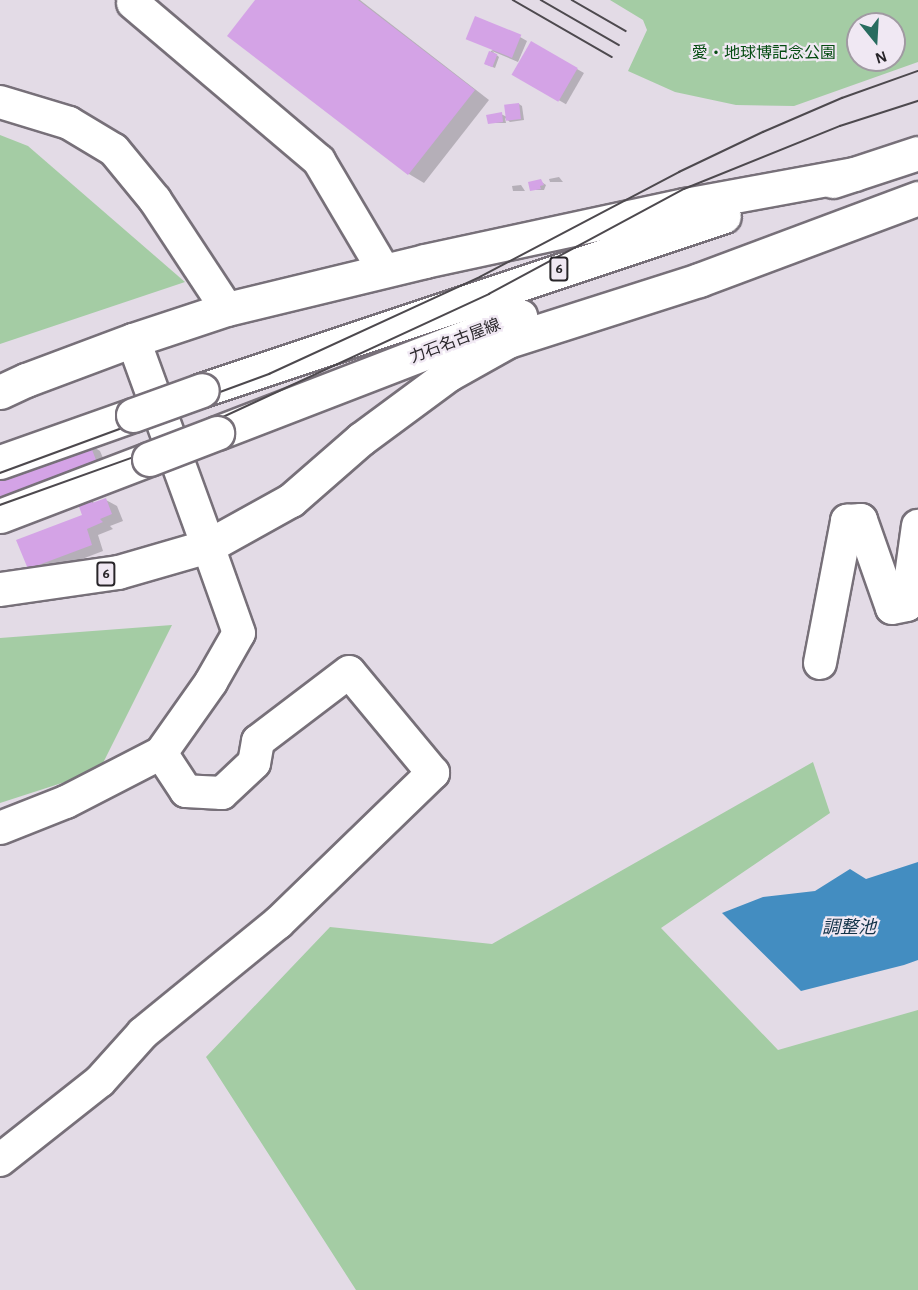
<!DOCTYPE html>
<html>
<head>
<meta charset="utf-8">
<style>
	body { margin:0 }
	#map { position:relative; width:918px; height:1290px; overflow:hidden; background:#e3dbe6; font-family:"Alegreya Sans","Noto Sans JP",sans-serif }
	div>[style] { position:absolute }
	.green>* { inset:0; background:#a4cca4 }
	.water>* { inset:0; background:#438dc1 }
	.shadow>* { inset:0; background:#0003; transform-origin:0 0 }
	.building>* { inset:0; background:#d4a3e6; transform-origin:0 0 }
	.roads { filter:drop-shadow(2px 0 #777079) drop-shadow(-2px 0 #777079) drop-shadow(0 2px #777079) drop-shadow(0 -2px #777079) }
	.minor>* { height:32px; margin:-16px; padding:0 16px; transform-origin:16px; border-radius:16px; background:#fff }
	.major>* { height:33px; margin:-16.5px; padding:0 16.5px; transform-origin:16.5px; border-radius:16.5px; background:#fff }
	.tram>* { height:1.5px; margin:-0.75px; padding:0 0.75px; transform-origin:0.75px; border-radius:0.75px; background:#4d494e }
	.bridges { filter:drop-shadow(2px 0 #777079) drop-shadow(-2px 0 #777079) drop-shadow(0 2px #777079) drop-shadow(0 -2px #777079) }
	.major-bridge>* { height:33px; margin:-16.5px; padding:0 16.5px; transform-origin:16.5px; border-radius:16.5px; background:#fff }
	span { translate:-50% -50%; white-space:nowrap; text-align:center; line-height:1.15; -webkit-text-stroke:4.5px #f0e8f3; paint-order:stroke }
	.shield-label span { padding:2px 4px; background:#f0e8f3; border:2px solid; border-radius:4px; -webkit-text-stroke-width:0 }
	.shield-label { font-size:15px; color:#282529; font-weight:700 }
	.park-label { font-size:16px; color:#054c12 }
	.street-label { font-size:16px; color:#282529 }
	.water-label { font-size:18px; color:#123248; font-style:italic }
	.north { position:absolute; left:846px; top:12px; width:60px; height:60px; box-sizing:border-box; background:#f0e8f3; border:2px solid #a09aa2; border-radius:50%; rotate:162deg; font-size:16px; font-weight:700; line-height:24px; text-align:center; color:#282529 }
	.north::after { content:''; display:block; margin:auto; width:21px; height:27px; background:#286c5f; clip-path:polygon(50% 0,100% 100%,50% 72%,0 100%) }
</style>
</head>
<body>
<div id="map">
	<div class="green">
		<div style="clip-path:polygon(evenodd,610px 0,918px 0,918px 62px,794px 106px,736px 105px,675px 92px,628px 71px,647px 30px,643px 20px,610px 0,858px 24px,894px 24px,894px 60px,858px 60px,858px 24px)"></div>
		<div style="clip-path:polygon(0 135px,28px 146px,185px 282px,0 344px)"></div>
		<div style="clip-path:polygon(172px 625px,99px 771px,0 803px,0 638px)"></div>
		<div style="clip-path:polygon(813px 762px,830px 813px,661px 928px,778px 1050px,918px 1010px,918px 1290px,356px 1290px,206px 1057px,330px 927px,492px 944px)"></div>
	</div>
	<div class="water">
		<div style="clip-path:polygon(918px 862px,918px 960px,904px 965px,801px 991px,722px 913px,763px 897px,815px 891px,850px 869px,866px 879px)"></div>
	</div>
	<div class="shadow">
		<div style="clip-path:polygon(257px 0,360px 0,489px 100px,424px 183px,409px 174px,229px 36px)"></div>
		<div style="clip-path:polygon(520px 37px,527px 41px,518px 62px,492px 51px,499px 57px,495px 68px,485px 64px,491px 51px)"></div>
		<div style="left:532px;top:43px;width:60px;height:36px;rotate:30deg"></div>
		<div style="clip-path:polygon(519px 104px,522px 106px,524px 120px,510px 122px,505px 118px,506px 123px,489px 123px,501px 114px,507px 117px)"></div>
		<div style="clip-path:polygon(559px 177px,563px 182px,550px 182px,549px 179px)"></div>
		<div style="clip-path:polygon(540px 181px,546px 185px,544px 190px,531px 190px)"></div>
		<div style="clip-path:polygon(521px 185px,525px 191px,513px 191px,512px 186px)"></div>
		<div style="clip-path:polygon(89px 444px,100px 451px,109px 472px,86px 480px,94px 504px,106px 500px,117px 506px,123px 521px,110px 526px,113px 529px,98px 535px,103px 551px,40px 575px,29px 568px,84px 516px,73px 485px,0 478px)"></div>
	</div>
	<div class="building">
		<div style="clip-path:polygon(255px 0,358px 0,475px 90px,408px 175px,227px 36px)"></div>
		<div style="left:475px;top:16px;width:50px;height:25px;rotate:22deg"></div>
		<div style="left:531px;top:41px;width:54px;height:39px;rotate:30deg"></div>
		<div style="left:489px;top:51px;width:9px;height:14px;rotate:21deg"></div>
		<div style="left:519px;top:103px;width:16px;height:15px;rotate:83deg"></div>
		<div style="clip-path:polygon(502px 112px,503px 122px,488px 124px,486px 115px)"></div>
		<div style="clip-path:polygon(541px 179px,544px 185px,540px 186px,541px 189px,530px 191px,528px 182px)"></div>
		<div style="clip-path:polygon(89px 442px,98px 465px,80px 472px,92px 503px,106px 498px,112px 514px,100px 519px,103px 522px,87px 529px,92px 545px,28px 569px,16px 540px,82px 515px,68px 476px,0 502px,0 477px)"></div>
	</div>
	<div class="roads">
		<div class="minor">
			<div style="left:133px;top:3px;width:244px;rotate:40.3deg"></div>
			<div style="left:319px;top:161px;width:128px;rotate:59.4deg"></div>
			<div style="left:0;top:102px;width:72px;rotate:16.9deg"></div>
			<div style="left:69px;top:123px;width:52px;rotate:31deg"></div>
			<div style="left:114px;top:150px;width:65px;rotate:50.6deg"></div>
			<div style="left:155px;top:200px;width:131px;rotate:56.6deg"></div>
			<div style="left:820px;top:663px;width:145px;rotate:-79.2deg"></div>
			<div style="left:847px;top:521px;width:14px;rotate:-4deg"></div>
			<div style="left:861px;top:520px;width:93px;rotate:70.6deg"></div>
			<div style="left:892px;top:608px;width:15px;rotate:-11deg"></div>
			<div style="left:907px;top:605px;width:80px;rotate:-82.1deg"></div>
			<div style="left:0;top:828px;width:71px;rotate:-21.5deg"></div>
			<div style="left:66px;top:802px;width:107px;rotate:-27.3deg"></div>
			<div style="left:161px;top:753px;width:87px;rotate:-54.8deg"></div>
			<div style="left:211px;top:682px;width:56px;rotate:-60.3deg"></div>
			<div style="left:239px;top:633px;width:92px;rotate:-109.6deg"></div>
			<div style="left:0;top:1160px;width:127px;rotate:-38.3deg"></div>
			<div style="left:100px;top:1081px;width:64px;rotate:-48.1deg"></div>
			<div style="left:143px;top:1033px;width:174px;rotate:-39.2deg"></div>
			<div style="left:278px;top:923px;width:216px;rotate:-44.1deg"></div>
			<div style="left:433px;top:773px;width:131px;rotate:-129.7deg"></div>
			<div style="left:349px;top:672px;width:114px;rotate:142.8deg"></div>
			<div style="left:258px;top:741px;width:22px;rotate:100deg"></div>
			<div style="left:254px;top:763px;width:44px;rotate:136.8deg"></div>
			<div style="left:222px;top:793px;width:36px;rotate:-177deg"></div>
			<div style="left:186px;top:791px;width:45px;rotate:-123.3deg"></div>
		</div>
		<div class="major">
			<div style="left:833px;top:181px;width:89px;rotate:-18.2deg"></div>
			<div style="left:133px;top:340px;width:219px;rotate:70deg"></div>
			<div style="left:202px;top:390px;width:550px;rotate:-18.43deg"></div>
			<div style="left:0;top:392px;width:29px;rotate:-25deg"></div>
			<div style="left:26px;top:380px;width:114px;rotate:-20.5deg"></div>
			<div style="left:133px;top:340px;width:99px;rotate:-18.3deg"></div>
			<div style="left:227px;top:309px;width:204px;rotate:-13.6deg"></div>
			<div style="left:425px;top:261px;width:266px;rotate:-12.2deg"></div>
			<div style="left:685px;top:205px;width:172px;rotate:-10.4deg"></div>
			<div style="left:217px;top:433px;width:325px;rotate:-21.1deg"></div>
			<div style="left:0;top:462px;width:141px;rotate:-19.5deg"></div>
			<div style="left:0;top:516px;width:160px;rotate:-20.9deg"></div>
			<div style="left:0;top:589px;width:119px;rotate:-8.2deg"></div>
			<div style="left:118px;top:572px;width:94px;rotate:-16.1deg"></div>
			<div style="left:208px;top:546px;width:95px;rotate:-29deg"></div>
			<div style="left:291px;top:500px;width:93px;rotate:-41.1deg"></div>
			<div style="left:361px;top:439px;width:109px;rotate:-36.5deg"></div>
			<div style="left:449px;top:374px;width:68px;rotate:-29.2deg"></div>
			<div style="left:508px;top:341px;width:201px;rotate:-17.7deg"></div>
			<div style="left:699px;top:280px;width:234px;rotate:-20.5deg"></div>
		</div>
	</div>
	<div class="tram">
		<div style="left:513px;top:0;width:114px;rotate:29.9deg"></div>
		<div style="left:541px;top:0;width:90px;rotate:30deg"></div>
		<div style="left:572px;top:0;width:62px;rotate:29.9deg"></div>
		<div style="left:0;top:473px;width:287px;rotate:-20.2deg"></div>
		<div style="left:269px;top:374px;width:232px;rotate:-24.7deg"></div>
		<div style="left:480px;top:277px;width:225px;rotate:-27.8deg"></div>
		<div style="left:679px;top:172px;width:93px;rotate:-25.5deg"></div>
		<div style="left:763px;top:132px;width:86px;rotate:-23.3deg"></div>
		<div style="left:842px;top:98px;width:81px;rotate:-19.6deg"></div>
		<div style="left:0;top:505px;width:154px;rotate:-19.7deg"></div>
		<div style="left:145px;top:453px;width:379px;rotate:-24.8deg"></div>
		<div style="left:489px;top:294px;width:221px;rotate:-28.3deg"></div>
		<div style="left:684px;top:189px;width:168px;rotate:-22deg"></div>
		<div style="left:840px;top:126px;width:82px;rotate:-17.8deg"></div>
	</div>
	<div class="bridges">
		<div class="major-bridge">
			<div style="left:133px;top:415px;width:73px;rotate:-19.9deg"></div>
			<div style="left:149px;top:459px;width:73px;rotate:-20.9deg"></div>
		</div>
	</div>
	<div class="shield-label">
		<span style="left:559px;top:269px">6</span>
		<span style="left:106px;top:574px">6</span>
	</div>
	<div class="park-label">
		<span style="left:764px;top:53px">愛・地球博記念公園</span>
	</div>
	<div class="street-label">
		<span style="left:455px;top:341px;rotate:-21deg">力石名古屋線</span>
	</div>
	<div class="water-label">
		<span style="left:849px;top:928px">調整池</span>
	</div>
	<div class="north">N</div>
</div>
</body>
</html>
